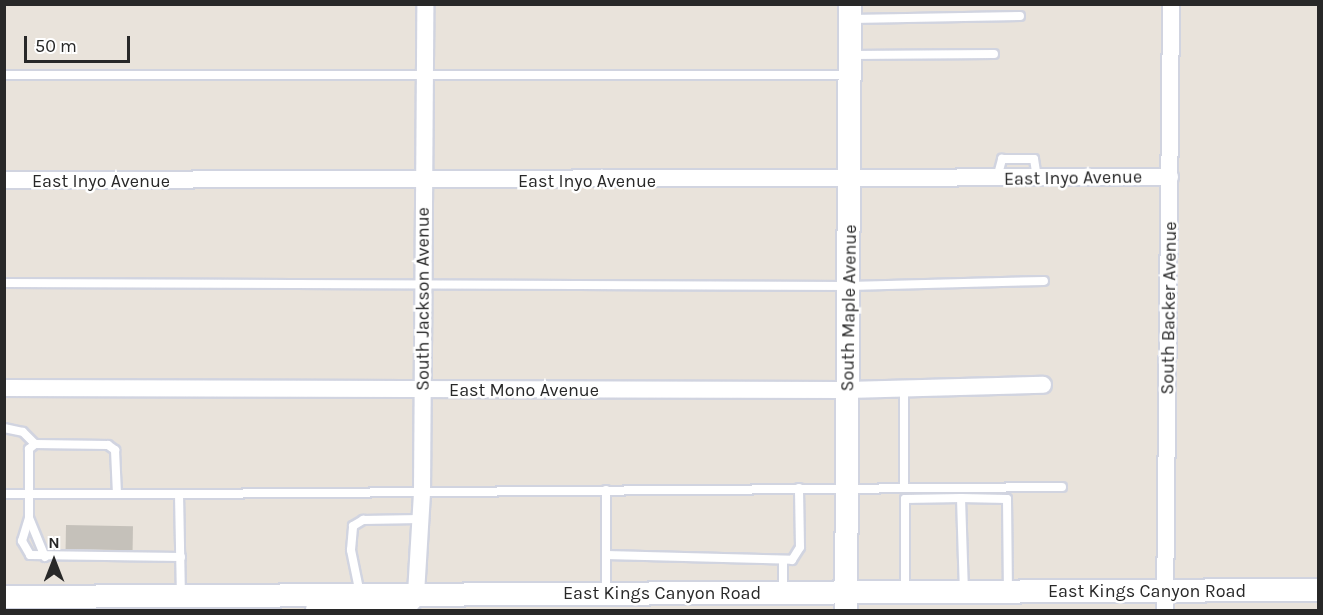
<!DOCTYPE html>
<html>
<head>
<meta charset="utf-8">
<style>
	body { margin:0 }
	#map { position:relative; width:1323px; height:615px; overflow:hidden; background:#e9e3db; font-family:Karla,sans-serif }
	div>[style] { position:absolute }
	.building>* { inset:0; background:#c5c1ba; transform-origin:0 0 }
	.roads { filter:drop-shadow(2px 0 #d1d4e0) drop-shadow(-2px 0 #d1d4e0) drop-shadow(0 2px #d1d4e0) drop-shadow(0 -2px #d1d4e0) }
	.lane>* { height:8px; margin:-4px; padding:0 4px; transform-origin:4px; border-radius:4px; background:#fff }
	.street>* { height:16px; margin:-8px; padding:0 8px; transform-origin:8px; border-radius:8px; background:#fff }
	.secondary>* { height:22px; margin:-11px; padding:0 11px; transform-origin:11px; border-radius:11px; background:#fff }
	span { translate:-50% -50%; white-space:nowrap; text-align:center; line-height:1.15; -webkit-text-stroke:5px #fff; paint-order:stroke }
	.street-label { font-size:18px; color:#282828 }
	.frame { position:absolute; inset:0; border:6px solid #282828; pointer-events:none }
	.north { position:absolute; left:24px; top:531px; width:60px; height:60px; -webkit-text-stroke:4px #fff; paint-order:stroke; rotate:0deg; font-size:16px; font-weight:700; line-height:24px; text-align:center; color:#282828 }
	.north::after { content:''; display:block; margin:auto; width:21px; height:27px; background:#282828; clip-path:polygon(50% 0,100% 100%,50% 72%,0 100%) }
	.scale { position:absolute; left:24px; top:36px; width:106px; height:27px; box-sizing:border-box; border:3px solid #282828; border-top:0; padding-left:8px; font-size:18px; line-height:21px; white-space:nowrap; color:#282828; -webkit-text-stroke:4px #fff; paint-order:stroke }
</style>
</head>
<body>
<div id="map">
	<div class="building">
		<div style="left:66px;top:525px;width:67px;height:24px;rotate:1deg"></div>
	</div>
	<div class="roads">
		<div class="lane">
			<div style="left:851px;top:19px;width:169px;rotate:-1deg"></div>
			<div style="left:851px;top:55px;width:143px;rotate:-0.4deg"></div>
			<div style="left:4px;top:75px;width:843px"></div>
			<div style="left:997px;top:178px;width:20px;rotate:-75deg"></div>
			<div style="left:1002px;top:159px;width:32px"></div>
			<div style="left:1034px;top:159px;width:19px;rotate:81deg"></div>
			<div style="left:4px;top:283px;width:845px;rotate:0.2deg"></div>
			<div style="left:849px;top:286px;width:195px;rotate:-1.5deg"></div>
			<div style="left:904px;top:388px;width:99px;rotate:90deg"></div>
			<div style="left:4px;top:428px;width:19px;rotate:12deg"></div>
			<div style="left:23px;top:432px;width:17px;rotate:45deg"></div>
			<div style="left:606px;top:490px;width:65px;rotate:90deg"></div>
			<div style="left:4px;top:494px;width:175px"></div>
			<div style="left:179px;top:494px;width:101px;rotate:88.9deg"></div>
			<div style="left:179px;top:494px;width:883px;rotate:-0.45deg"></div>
			<div style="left:961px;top:498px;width:93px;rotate:88.2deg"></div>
			<div style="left:29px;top:518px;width:24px;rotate:107deg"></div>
			<div style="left:22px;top:541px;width:16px;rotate:60deg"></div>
			<div style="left:30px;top:555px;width:151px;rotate:0.8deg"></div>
			<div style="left:45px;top:557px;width:42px;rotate:-112.3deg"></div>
			<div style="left:29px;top:518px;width:69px;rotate:-90deg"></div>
			<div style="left:29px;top:449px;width:8px;rotate:-40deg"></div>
			<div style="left:35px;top:444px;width:73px;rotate:0.8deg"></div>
			<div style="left:108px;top:445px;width:9px;rotate:36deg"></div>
			<div style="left:115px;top:450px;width:44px;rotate:87.4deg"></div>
			<div style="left:783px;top:563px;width:30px;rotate:90deg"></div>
			<div style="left:905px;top:592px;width:93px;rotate:-90deg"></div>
			<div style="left:905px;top:499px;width:56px;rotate:-1deg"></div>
			<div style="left:961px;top:498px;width:46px;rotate:1.2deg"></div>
			<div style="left:1007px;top:499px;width:92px;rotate:89.4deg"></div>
			<div style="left:606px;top:593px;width:38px;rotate:-90deg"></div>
			<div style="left:606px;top:555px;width:186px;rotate:1.5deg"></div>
			<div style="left:792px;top:560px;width:15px;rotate:-58deg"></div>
			<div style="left:800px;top:547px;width:59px;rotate:-91deg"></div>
			<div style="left:360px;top:594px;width:45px;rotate:-101.6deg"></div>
			<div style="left:351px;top:550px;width:24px;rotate:-85deg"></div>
			<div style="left:353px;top:526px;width:12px;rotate:-31deg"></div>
			<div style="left:363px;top:520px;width:57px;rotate:-1deg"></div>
		</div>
		<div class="street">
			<div style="left:4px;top:180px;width:1166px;rotate:-0.15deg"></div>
			<div style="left:4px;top:388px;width:843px;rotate:0.14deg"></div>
			<div style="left:847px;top:390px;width:196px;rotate:-1.5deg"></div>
			<div style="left:416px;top:594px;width:102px;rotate:-86.6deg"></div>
			<div style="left:422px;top:492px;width:488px;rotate:-89.6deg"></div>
			<div style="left:1165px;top:610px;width:606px;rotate:-89.43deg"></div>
		</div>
		<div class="secondary">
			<div style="left:4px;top:597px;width:1314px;rotate:-0.31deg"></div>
			<div style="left:317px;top:610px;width:86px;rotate:-1.3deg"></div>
			<div style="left:403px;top:608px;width:19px;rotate:-47deg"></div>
			<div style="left:846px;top:610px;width:606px;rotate:-89.62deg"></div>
		</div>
	</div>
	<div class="street-label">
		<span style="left:1073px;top:178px;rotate:-1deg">East Inyo Avenue</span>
		<span style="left:101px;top:181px">East Inyo Avenue</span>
		<span style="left:587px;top:181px">East Inyo Avenue</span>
		<span style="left:423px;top:299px;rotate:-90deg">South Jackson Avenue</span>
		<span style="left:849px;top:308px;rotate:-89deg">South Maple Avenue</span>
		<span style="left:1169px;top:308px;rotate:-89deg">South Backer Avenue</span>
		<span style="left:524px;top:390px">East Mono Avenue</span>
		<span style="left:1147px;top:591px">East Kings Canyon Road</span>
		<span style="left:662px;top:593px">East Kings Canyon Road</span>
	</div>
	<div class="frame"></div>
	<div class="north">N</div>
	<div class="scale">50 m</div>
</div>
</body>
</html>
